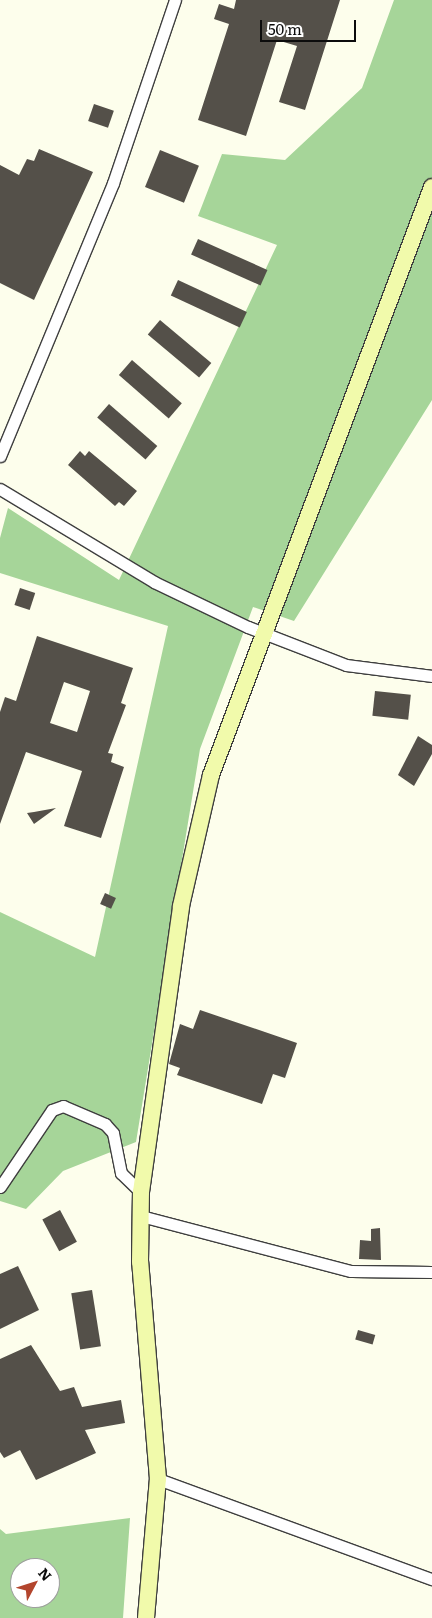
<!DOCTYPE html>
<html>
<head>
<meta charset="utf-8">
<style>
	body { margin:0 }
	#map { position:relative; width:432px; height:1618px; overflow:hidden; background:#fdfeec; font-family:Literata,serif }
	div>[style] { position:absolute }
	.forest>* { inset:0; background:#a6d599 }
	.building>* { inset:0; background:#545049; transform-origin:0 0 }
	.roads { filter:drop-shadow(1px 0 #3f3f3f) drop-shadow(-1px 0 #3f3f3f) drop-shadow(0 1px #3f3f3f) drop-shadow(0 -1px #3f3f3f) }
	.street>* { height:11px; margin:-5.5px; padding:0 5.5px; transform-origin:5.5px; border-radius:5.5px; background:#fff }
	.secondary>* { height:16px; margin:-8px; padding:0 8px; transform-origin:8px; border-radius:8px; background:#f1faab }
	span { translate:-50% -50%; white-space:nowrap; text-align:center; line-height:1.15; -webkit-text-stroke:5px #fff; paint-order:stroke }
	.north { position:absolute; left:10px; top:1558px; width:50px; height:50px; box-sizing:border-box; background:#fff; border:1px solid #9e9e9e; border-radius:50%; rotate:50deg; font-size:14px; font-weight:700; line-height:20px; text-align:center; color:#0c0c0c }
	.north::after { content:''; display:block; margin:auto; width:18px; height:22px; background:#b3452d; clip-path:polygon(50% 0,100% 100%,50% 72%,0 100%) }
	.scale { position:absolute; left:260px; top:20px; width:96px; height:22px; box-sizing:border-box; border:2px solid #0c0c0c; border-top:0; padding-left:6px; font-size:15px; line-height:18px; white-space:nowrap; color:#0c0c0c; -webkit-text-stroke:4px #fff; paint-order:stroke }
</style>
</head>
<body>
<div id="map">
	<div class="forest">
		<div style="clip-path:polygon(394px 0,432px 0,432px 400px,294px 621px,253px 607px,200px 749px,136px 1142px,63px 1171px,26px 1209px,0 1201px,0 912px,95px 957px,168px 626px,0 573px,0 538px,8px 508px,119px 580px,277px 245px,198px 216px,222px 154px,285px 160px,362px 88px)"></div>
		<div style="clip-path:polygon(evenodd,130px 1518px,123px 1618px,0 1618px,0 1529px,6px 1534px,130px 1518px,20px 1568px,50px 1568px,50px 1598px,20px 1598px,20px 1568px)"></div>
	</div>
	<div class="building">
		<div style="clip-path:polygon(236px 0,340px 0,305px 110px,279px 102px,297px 46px,277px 40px,246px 136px,198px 120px,229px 24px,214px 19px,219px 4px,234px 9px)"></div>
		<div style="left:94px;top:104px;width:21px;height:18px;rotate:19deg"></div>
		<div style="clip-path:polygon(39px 149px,93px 172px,34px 300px,0 283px,0 165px,19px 175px,27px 159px,34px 161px)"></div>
		<div style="left:160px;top:150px;width:42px;height:40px;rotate:22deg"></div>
		<div style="left:198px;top:239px;width:76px;height:17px;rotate:24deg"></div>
		<div style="left:178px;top:280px;width:76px;height:17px;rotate:25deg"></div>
		<div style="left:160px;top:320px;width:67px;height:19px;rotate:40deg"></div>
		<div style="left:132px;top:360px;width:66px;height:20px;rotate:41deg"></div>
		<div style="left:109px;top:404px;width:64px;height:18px;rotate:41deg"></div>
		<div style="clip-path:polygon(80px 451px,85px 456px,89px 451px,137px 491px,124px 506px,119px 502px,115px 506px,68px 465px)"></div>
		<div style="left:20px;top:588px;width:16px;height:18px;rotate:18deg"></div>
		<div style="clip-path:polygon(evenodd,37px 636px,133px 668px,121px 703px,126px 705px,108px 753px,113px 754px,111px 762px,124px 767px,101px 838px,64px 826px,82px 771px,26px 752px,0 824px,0 712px,5px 697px,16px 701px,37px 636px,64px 682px,90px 691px,77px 732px,50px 723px,64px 682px)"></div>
		<div style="left:375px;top:691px;width:36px;height:25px;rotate:6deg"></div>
		<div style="clip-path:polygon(418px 736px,432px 745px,432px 754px,414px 786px,398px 775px)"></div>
		<div style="clip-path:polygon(56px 808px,34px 824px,27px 813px,34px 812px)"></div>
		<div style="left:105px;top:893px;width:12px;height:12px;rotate:24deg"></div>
		<div style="clip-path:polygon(200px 1010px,297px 1043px,285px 1078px,273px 1074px,262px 1104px,177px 1075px,180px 1068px,169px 1064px,180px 1024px,193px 1029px)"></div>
		<div style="left:60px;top:1210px;width:36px;height:20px;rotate:62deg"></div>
		<div style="clip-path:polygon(380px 1228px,381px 1260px,359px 1259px,360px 1240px,371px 1241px,371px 1229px)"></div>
		<div style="clip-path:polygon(18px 1266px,39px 1310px,0 1329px,0 1274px)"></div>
		<div style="left:92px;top:1290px;width:57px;height:21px;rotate:81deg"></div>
		<div style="left:358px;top:1330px;width:18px;height:10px;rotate:16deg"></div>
		<div style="clip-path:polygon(31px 1345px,60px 1391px,74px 1387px,82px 1407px,121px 1400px,125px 1423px,85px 1430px,96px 1453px,36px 1480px,20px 1450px,4px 1458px,0 1452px,0 1359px)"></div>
	</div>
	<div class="roads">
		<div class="street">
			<div style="left:0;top:456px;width:295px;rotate:-67.5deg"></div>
			<div style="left:113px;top:183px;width:193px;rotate:-71.3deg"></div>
			<div style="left:0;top:489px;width:180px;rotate:31.1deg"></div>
			<div style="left:154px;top:582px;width:104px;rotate:25.6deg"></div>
			<div style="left:248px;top:627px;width:105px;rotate:21.2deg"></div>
			<div style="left:346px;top:665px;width:87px;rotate:7.3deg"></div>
			<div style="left:0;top:1187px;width:93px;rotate:-56deg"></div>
			<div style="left:52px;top:1110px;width:12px;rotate:-20deg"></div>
			<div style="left:63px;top:1106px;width:46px;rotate:23.2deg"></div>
			<div style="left:105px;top:1124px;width:12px;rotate:48deg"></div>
			<div style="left:113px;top:1133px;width:41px;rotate:78.7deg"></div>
			<div style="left:121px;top:1173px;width:28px;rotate:44deg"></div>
			<div style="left:141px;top:1216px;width:217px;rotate:14.7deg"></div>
			<div style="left:351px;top:1271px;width:81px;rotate:0.7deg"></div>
			<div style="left:158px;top:1479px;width:292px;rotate:20.1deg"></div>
		</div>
		<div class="secondary">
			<div style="left:146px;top:1618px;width:140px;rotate:-85.1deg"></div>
			<div style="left:158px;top:1479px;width:218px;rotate:-94.7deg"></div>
			<div style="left:140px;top:1262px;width:70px;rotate:-89.2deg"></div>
			<div style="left:141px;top:1192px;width:289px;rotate:-82deg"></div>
			<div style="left:181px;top:906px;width:134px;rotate:-77.1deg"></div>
			<div style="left:211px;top:775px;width:628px;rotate:-69.4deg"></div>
		</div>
	</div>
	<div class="north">N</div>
	<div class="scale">50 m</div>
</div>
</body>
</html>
